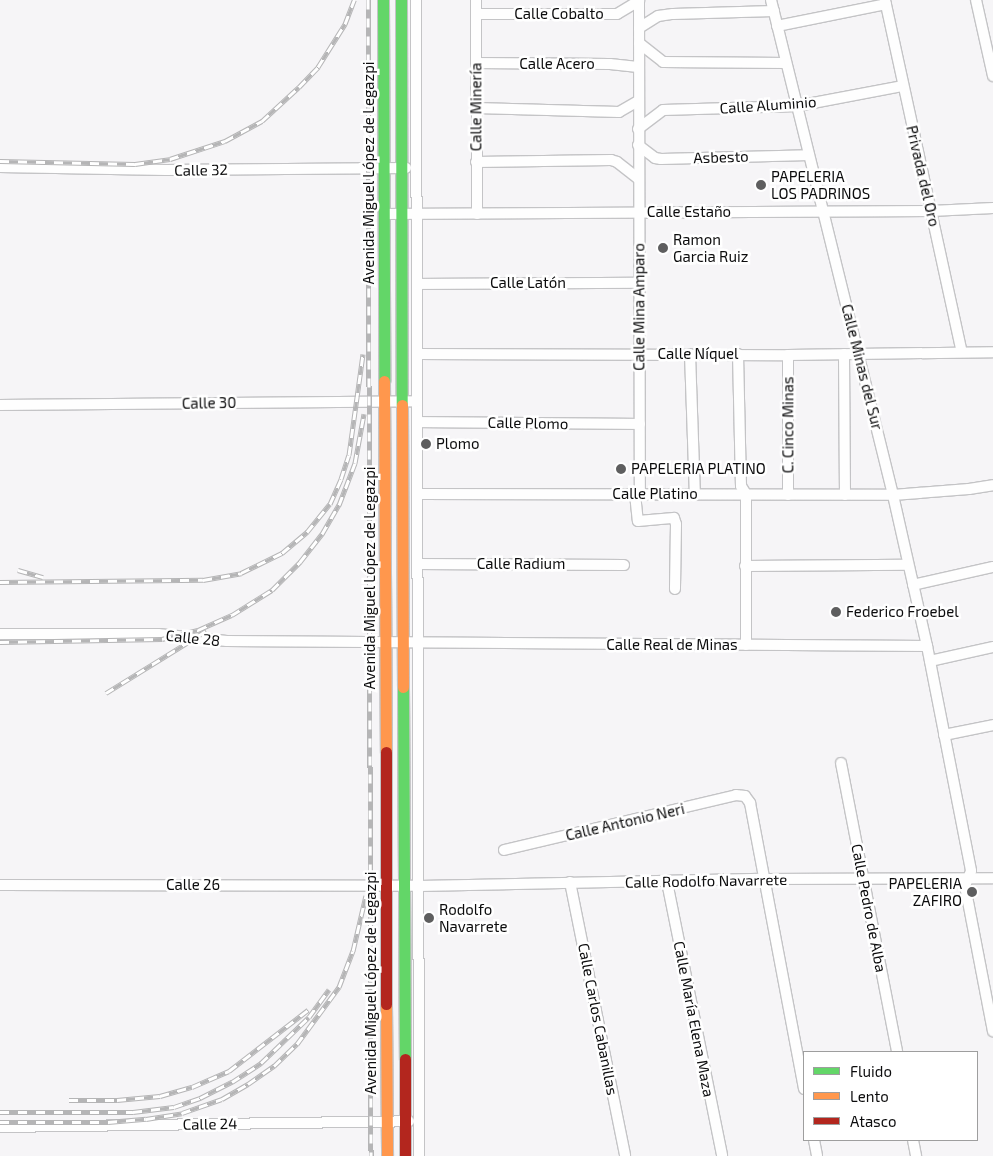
<!DOCTYPE html>
<html>
<head>
<meta charset="utf-8">
<style>
	body { margin:0 }
	#map { position:relative; width:993px; height:1156px; overflow:hidden; background:#f6f5f7; font-family:"Exo 2",sans-serif }
	div>[style] { position:absolute }
	.roads { filter:drop-shadow(1px 0 #c4c4c6) drop-shadow(-1px 0 #c4c4c6) drop-shadow(0 1px #c4c4c6) drop-shadow(0 -1px #c4c4c6) }
	.street>* { height:10px; margin:-5px; padding:0 5px; transform-origin:5px; border-radius:5px; background:#fefefe }
	.fast>* { height:11px; margin:-5.5px; padding:0 5.5px; transform-origin:5.5px; border-radius:5.5px; background:#63d668 }
	.slow>* { height:11px; margin:-5.5px; padding:0 5.5px; transform-origin:5.5px; border-radius:5.5px; background:#ff974d }
	.jam>* { height:11px; margin:-5.5px; padding:0 5.5px; transform-origin:5.5px; border-radius:5.5px; background:#b3261e }
	.rail>* { height:5px; margin-top:-2.5px; transform-origin:0; background:repeating-linear-gradient(90deg,#fff 0 9px,#b5b5b6 0 18px); box-sizing:border-box; border-block:1px solid #b5b5b6 }
	.dots>* { width:14px; height:14px; translate:-50% -50%; box-sizing:border-box; border:2px solid #fff; border-radius:50% }
	span { translate:-50% -50%; white-space:nowrap; text-align:center; line-height:1.15; -webkit-text-stroke:5px #fff; paint-order:stroke }
	.street-label { font-size:15px; color:#0c0c0d }
	.poi-label { font-size:15px; color:#0c0c0d }
	.left { translate:0 -50%; text-align:left }
	.right { translate:-100% -50%; text-align:right }
	.legend { position:absolute; left:803px; top:1051px; width:175px; height:90px; box-sizing:border-box; background:#fff; border:1px solid #9e9e9e; margin:0; padding:6px 9px; list-style:none; font-size:15px; color:#0c0c0d }
	.legend li { display:flex; align-items:center; gap:10px; height:25px }
	.legend b { width:25px; border:1px solid #9e9e9e }
</style>
</head>
<body>
<div id="map">
	<div class="roads">
		<div class="street">
			<div style="left:416px;top:0;width:1156px;rotate:89.85deg"></div>
			<div style="left:476px;top:0;width:214px;rotate:89.7deg"></div>
			<div style="left:639px;top:0;width:494px;rotate:89.9deg"></div>
			<div style="left:771px;top:0;width:510px;rotate:76.15deg"></div>
			<div style="left:893px;top:495px;width:155px;rotate:77.3deg"></div>
			<div style="left:927px;top:646px;width:229px;rotate:78.9deg"></div>
			<div style="left:971px;top:871px;width:16px;rotate:112deg"></div>
			<div style="left:965px;top:886px;width:148px;rotate:79.1deg"></div>
			<div style="left:885px;top:0;width:360px;rotate:77.7deg"></div>
			<div style="left:976px;top:0;width:78px;rotate:77.4deg"></div>
			<div style="left:476px;top:14px;width:141px"></div>
			<div style="left:617px;top:14px;width:26px;rotate:-31deg"></div>
			<div style="left:777px;top:26px;width:111px;rotate:-11.4deg"></div>
			<div style="left:639px;top:28px;width:22px;rotate:-32deg"></div>
			<div style="left:658px;top:16px;width:15px;rotate:-8deg"></div>
			<div style="left:673px;top:14px;width:101px;rotate:-1.7deg"></div>
			<div style="left:639px;top:43px;width:31px;rotate:38deg"></div>
			<div style="left:663px;top:62px;width:123px;rotate:0.5deg"></div>
			<div style="left:476px;top:63px;width:134px;rotate:0.4deg"></div>
			<div style="left:610px;top:64px;width:28px;rotate:6deg"></div>
			<div style="left:476px;top:108px;width:143px;rotate:1.6deg"></div>
			<div style="left:619px;top:112px;width:22px;rotate:-30deg"></div>
			<div style="left:638px;top:129px;width:31px;rotate:-37deg"></div>
			<div style="left:663px;top:110px;width:134px;rotate:-1.7deg"></div>
			<div style="left:797px;top:106px;width:108px;rotate:-10.7deg"></div>
			<div style="left:638px;top:145px;width:21px;rotate:37deg"></div>
			<div style="left:655px;top:158px;width:6px;rotate:9deg"></div>
			<div style="left:661px;top:159px;width:148px;rotate:-1.5deg"></div>
			<div style="left:476px;top:162px;width:135px;rotate:-0.8deg"></div>
			<div style="left:611px;top:160px;width:6px;rotate:18deg"></div>
			<div style="left:617px;top:162px;width:28px;rotate:38deg"></div>
			<div style="left:0;top:167px;width:166px;rotate:1deg"></div>
			<div style="left:166px;top:170px;width:240px;rotate:-0.5deg"></div>
			<div style="left:384px;top:214px;width:547px;rotate:-0.31deg"></div>
			<div style="left:931px;top:211px;width:62px;rotate:-2.8deg"></div>
			<div style="left:417px;top:284px;width:222px;rotate:-0.3deg"></div>
			<div style="left:417px;top:354px;width:371px;rotate:0.2deg"></div>
			<div style="left:788px;top:355px;width:205px;rotate:-0.8deg"></div>
			<div style="left:690px;top:354px;width:140px;rotate:88deg"></div>
			<div style="left:738px;top:354px;width:132px;rotate:88.7deg"></div>
			<div style="left:741px;top:486px;width:9px;rotate:58deg"></div>
			<div style="left:746px;top:494px;width:151px;rotate:90deg"></div>
			<div style="left:844px;top:354px;width:141px;rotate:89.6deg"></div>
			<div style="left:788px;top:355px;width:140px;rotate:90deg"></div>
			<div style="left:0;top:405px;width:417px;rotate:-0.5deg"></div>
			<div style="left:417px;top:422px;width:223px;rotate:0.5deg"></div>
			<div style="left:417px;top:494px;width:476px;rotate:0.1deg"></div>
			<div style="left:893px;top:495px;width:76px;rotate:-4.5deg"></div>
			<div style="left:969px;top:489px;width:24px;rotate:-9deg"></div>
			<div style="left:635px;top:494px;width:27px;rotate:84deg"></div>
			<div style="left:638px;top:521px;width:36px;rotate:-5deg"></div>
			<div style="left:674px;top:518px;width:6px;rotate:72deg"></div>
			<div style="left:676px;top:524px;width:65px;rotate:90.9deg"></div>
			<div style="left:417px;top:564px;width:207px;rotate:0.3deg"></div>
			<div style="left:745px;top:566px;width:163px;rotate:-0.4deg"></div>
			<div style="left:913px;top:585px;width:82px;rotate:-12.7deg"></div>
			<div style="left:0;top:634px;width:158px"></div>
			<div style="left:158px;top:634px;width:69px;rotate:5.8deg"></div>
			<div style="left:227px;top:641px;width:700px;rotate:0.41deg"></div>
			<div style="left:930px;top:661px;width:65px;rotate:-12.5deg"></div>
			<div style="left:944px;top:735px;width:50px;rotate:-11.5deg"></div>
			<div style="left:841px;top:763px;width:294px;rotate:79deg"></div>
			<div style="left:504px;top:850px;width:238px;rotate:-13.3deg"></div>
			<div style="left:736px;top:795px;width:9px;rotate:6deg"></div>
			<div style="left:745px;top:796px;width:9px;rotate:54deg"></div>
			<div style="left:750px;top:803px;width:291px;rotate:79.3deg"></div>
			<div style="left:570px;top:882px;width:279px;rotate:78.6deg"></div>
			<div style="left:667px;top:882px;width:279px;rotate:78.6deg"></div>
			<div style="left:0;top:885px;width:419px;rotate:0.1deg"></div>
			<div style="left:419px;top:886px;width:344px;rotate:-1.2deg"></div>
			<div style="left:763px;top:879px;width:230px;rotate:-0.2deg"></div>
			<div style="left:0;top:1127px;width:409px;rotate:-0.8deg"></div>
			<div style="left:814px;top:1140px;width:16px;rotate:79deg"></div>
			<div style="left:913px;top:1140px;width:16px;rotate:79deg"></div>
		</div>
		<div class="fast">
			<div style="left:383px;top:0;width:381px;rotate:89.8deg"></div>
			<div style="left:401px;top:0;width:405px;rotate:89.9deg"></div>
			<div style="left:403px;top:687px;width:372px;rotate:89.7deg"></div>
		</div>
		<div class="slow">
			<div style="left:384px;top:381px;width:371px;rotate:89.7deg"></div>
			<div style="left:402px;top:405px;width:282px;rotate:89.8deg"></div>
			<div style="left:386px;top:1004px;width:152px;rotate:89.6deg"></div>
		</div>
		<div class="jam">
			<div style="left:386px;top:752px;width:252px;rotate:90deg"></div>
			<div style="left:405px;top:1059px;width:97px;rotate:90deg"></div>
		</div>
	</div>
	<div class="rail">
		<div style="left:368px;top:0;width:1156px;rotate:89.85deg"></div>
		<div style="left:0;top:161px;width:135px;rotate:1.3deg"></div>
		<div style="left:135px;top:164px;width:35px;rotate:-8deg"></div>
		<div style="left:170px;top:159px;width:58px;rotate:-18.1deg"></div>
		<div style="left:225px;top:141px;width:42px;rotate:-28.4deg"></div>
		<div style="left:262px;top:121px;width:50px;rotate:-42.6deg"></div>
		<div style="left:299px;top:87px;width:28px;rotate:-46deg"></div>
		<div style="left:318px;top:67px;width:51px;rotate:-57.9deg"></div>
		<div style="left:345px;top:24px;width:26px;rotate:-69deg"></div>
		<div style="left:18px;top:570px;width:26px;rotate:16deg"></div>
		<div style="left:0;top:582px;width:203px;rotate:-0.6deg"></div>
		<div style="left:203px;top:580px;width:39px;rotate:-10deg"></div>
		<div style="left:241px;top:573px;width:46px;rotate:-26deg"></div>
		<div style="left:282px;top:553px;width:33px;rotate:-40deg"></div>
		<div style="left:307px;top:532px;width:36px;rotate:-51deg"></div>
		<div style="left:330px;top:504px;width:27px;rotate:-66deg"></div>
		<div style="left:341px;top:479px;width:25px;rotate:-72deg"></div>
		<div style="left:349px;top:455px;width:102px;rotate:-82.1deg"></div>
		<div style="left:0;top:642px;width:162px;rotate:-1.1deg"></div>
		<div style="left:162px;top:639px;width:37px;rotate:-14deg"></div>
		<div style="left:198px;top:630px;width:37px;rotate:-24deg"></div>
		<div style="left:232px;top:615px;width:47px;rotate:-32deg"></div>
		<div style="left:272px;top:590px;width:40px;rotate:-45deg"></div>
		<div style="left:300px;top:562px;width:36px;rotate:-52deg"></div>
		<div style="left:322px;top:534px;width:34px;rotate:-60deg"></div>
		<div style="left:339px;top:505px;width:45px;rotate:-69.1deg"></div>
		<div style="left:355px;top:463px;width:50px;rotate:-79.6deg"></div>
		<div style="left:106px;top:693px;width:118px;rotate:-31.8deg"></div>
		<div style="left:69px;top:1100px;width:48px"></div>
		<div style="left:117px;top:1100px;width:43px;rotate:-5.3deg"></div>
		<div style="left:160px;top:1096px;width:33px;rotate:-16deg"></div>
		<div style="left:192px;top:1087px;width:40px;rotate:-23.4deg"></div>
		<div style="left:229px;top:1071px;width:100px;rotate:-37.7deg"></div>
		<div style="left:0;top:1112px;width:133px"></div>
		<div style="left:133px;top:1112px;width:41px;rotate:-7deg"></div>
		<div style="left:174px;top:1107px;width:28px;rotate:-19deg"></div>
		<div style="left:200px;top:1098px;width:36px;rotate:-27deg"></div>
		<div style="left:232px;top:1082px;width:35px;rotate:-33deg"></div>
		<div style="left:261px;top:1063px;width:66px;rotate:-43.8deg"></div>
		<div style="left:309px;top:1017px;width:34px;rotate:-54deg"></div>
		<div style="left:0;top:1122px;width:108px"></div>
		<div style="left:108px;top:1122px;width:38px;rotate:-5deg"></div>
		<div style="left:146px;top:1119px;width:36px;rotate:-9deg"></div>
		<div style="left:182px;top:1113px;width:42px;rotate:-19.3deg"></div>
		<div style="left:222px;top:1099px;width:30px;rotate:-30deg"></div>
		<div style="left:248px;top:1084px;width:32px;rotate:-35deg"></div>
		<div style="left:274px;top:1066px;width:32px;rotate:-44deg"></div>
		<div style="left:297px;top:1044px;width:71px;rotate:-53.6deg"></div>
		<div style="left:339px;top:987px;width:39px;rotate:-69deg"></div>
		<div style="left:353px;top:951px;width:57px;rotate:-76.9deg"></div>
	</div>
	<div class="dots">
		<div style="left:761px;top:185px;background:#5e5e5f"></div>
		<div style="left:663px;top:248px;background:#5e5e5f"></div>
		<div style="left:426px;top:444px;background:#5e5e5f"></div>
		<div style="left:621px;top:469px;background:#5e5e5f"></div>
		<div style="left:836px;top:612px;background:#5e5e5f"></div>
		<div style="left:972px;top:892px;background:#5e5e5f"></div>
		<div style="left:429px;top:918px;background:#5e5e5f"></div>
	</div>
	<div class="street-label">
		<span style="left:559px;top:14px">Calle Cobalto</span>
		<span style="left:557px;top:64px">Calle Acero</span>
		<span style="left:768px;top:105px;rotate:-4deg">Calle Aluminio</span>
		<span style="left:476px;top:107px;rotate:-90deg">Calle Minería</span>
		<span style="left:721px;top:157px;rotate:-2deg">Asbesto</span>
		<span style="left:201px;top:170px;rotate:-1deg">Calle 32</span>
		<span style="left:369px;top:173px;rotate:-90deg">Avenida Miguel López de Legazpi</span>
		<span style="left:923px;top:176px;rotate:77deg">Privada del Oro</span>
		<span style="left:689px;top:212px">Calle Estaño</span>
		<span style="left:528px;top:283px">Calle Latón</span>
		<span style="left:639px;top:307px;rotate:-90deg">Calle Mina Amparo</span>
		<span style="left:698px;top:354px">Calle Níquel</span>
		<span style="left:862px;top:367px;rotate:76deg">Calle Minas del Sur</span>
		<span style="left:209px;top:403px;rotate:-1deg">Calle 30</span>
		<span style="left:528px;top:423px;rotate:1deg">Calle Plomo</span>
		<span style="left:788px;top:425px;rotate:-90deg">C. Cinco Minas</span>
		<span style="left:655px;top:494px">Calle Platino</span>
		<span style="left:521px;top:564px">Calle Radium</span>
		<span style="left:370px;top:578px;rotate:-90deg">Avenida Miguel López de Legazpi</span>
		<span style="left:193px;top:638px;rotate:6deg">Calle 28</span>
		<span style="left:672px;top:645px">Calle Real de Minas</span>
		<span style="left:625px;top:822px;rotate:-13deg">Calle Antonio Neri</span>
		<span style="left:706px;top:881px;rotate:-1deg">Calle Rodolfo Navarrete</span>
		<span style="left:193px;top:885px">Calle 26</span>
		<span style="left:869px;top:908px;rotate:79deg">Calle Pedro de Alba</span>
		<span style="left:371px;top:983px;rotate:-90deg">Avenida Miguel López de Legazpi</span>
		<span style="left:598px;top:1019px;rotate:79deg">Calle Carlos Cabanillas</span>
		<span style="left:694px;top:1019px;rotate:79deg">Calle María Elena Maza</span>
		<span style="left:210px;top:1124px;rotate:-1deg">Calle 24</span>
	</div>
	<div class="poi-label">
		<span class="left" style="left:771px;top:185px">PAPELERIA<br>LOS PADRINOS</span>
		<span class="left" style="left:673px;top:248px">Ramon<br>Garcia Ruiz</span>
		<span class="left" style="left:436px;top:444px">Plomo</span>
		<span class="left" style="left:631px;top:469px">PAPELERIA PLATINO</span>
		<span class="left" style="left:846px;top:612px">Federico Froebel</span>
		<span class="right" style="left:962px;top:892px">PAPELERIA<br>ZAFIRO</span>
		<span class="left" style="left:439px;top:918px">Rodolfo<br>Navarrete</span>
	</div>
	<ul class="legend">
	<li><b style="height:6px;background:#63d668"></b>Fluido</li>
	<li><b style="height:6px;background:#ff974d"></b>Lento</li>
	<li><b style="height:6px;background:#b3261e"></b>Atasco</li>
	</ul>
</div>
</body>
</html>
